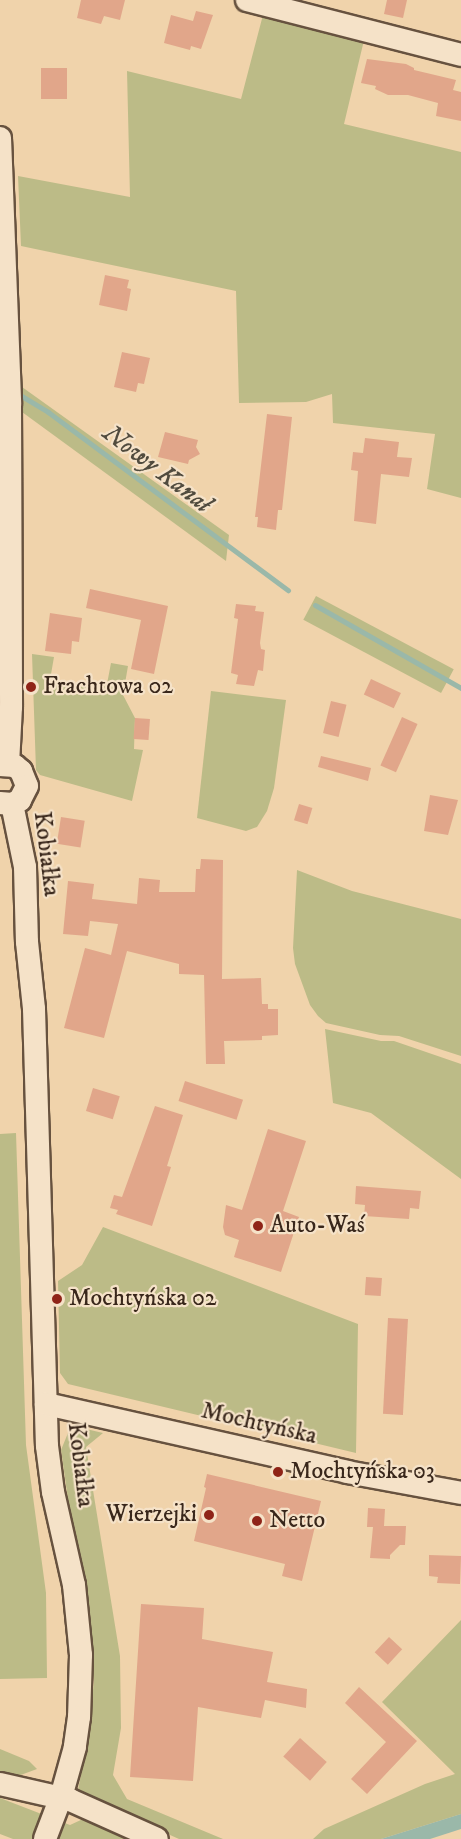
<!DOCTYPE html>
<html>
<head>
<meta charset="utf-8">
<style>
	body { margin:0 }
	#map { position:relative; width:461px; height:1839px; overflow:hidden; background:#f0d3ab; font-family:"IM FELL DW Pica",serif }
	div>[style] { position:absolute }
	.green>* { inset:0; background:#bcbb87; transform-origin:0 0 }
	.water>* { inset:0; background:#9ab8a9 }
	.stream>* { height:5px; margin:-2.5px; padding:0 2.5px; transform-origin:2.5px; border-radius:2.5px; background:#9ab8a9 }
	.building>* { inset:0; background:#e1a68a; transform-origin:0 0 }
	.roads { filter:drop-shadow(2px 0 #67523f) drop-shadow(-2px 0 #67523f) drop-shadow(0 2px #67523f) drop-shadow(0 -2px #67523f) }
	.minor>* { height:22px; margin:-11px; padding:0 11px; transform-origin:11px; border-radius:11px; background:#f5e2c8 }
	.dots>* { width:16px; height:16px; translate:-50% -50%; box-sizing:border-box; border:3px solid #f5e2c8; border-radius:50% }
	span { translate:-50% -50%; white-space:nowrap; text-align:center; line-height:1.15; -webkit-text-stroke:4.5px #f5e2c8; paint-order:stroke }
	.poi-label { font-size:24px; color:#39271b }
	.left { translate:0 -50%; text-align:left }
	.right { translate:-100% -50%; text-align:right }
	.street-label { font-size:24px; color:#39271b }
	.water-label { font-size:26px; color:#514b3e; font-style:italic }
</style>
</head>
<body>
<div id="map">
	<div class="green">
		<div style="clip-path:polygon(264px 11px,365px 36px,344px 124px,461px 152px,461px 498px,427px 489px,435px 434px,333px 423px,332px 394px,306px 402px,239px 403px,236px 291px,21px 246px,18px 176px,130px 197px,127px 71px,241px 99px)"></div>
		<div style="clip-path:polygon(22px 387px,229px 535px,226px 561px,22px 412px)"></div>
		<div style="left:316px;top:596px;width:156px;height:27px;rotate:28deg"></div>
		<div style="clip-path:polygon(32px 654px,54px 657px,50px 680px,61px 686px,70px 683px,99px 689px,107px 684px,111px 663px,128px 666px,123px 695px,135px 718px,134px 749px,143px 750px,132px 801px,40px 775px,36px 770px)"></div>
		<div style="clip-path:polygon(211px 691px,286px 700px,274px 788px,267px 811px,257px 827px,246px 831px,197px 818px)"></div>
		<div style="clip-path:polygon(297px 870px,352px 891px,461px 919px,461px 1056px,399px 1036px,380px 1035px,326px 1023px,318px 1016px,310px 1005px,295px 964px,293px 948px)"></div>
		<div style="clip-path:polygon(325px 1029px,381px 1041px,394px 1041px,461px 1064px,461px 1179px,371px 1113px,333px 1103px)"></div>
		<div style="clip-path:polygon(16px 1133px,26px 1445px,46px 1593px,47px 1678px,0 1679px,0 1134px)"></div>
		<div style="clip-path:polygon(103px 1227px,358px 1324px,356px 1453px,68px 1384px,60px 1373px,58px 1281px,82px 1265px)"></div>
		<div style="clip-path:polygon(82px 1428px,103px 1433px,86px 1447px,120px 1656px,121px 1728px,113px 1775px,127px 1799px,223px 1839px,179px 1839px,83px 1796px,78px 1790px,87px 1744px,94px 1681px,61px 1450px,68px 1433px)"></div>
		<div style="clip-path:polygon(461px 1620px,461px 1814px,381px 1839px,313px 1839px,324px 1829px,425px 1784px,455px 1774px,382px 1702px)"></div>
		<div style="clip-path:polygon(0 1749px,29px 1761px,37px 1769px,18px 1776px,0 1775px)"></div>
		<div style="clip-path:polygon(0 1798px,70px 1825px,83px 1819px,93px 1821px,134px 1839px,13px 1839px,0 1834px)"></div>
	</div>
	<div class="water">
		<div style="clip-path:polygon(461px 1814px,461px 1829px,430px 1839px,381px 1839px)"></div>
	</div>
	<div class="stream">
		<div style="left:15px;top:392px;width:39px;rotate:31deg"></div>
		<div style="left:48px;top:412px;width:299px;rotate:36.6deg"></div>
		<div style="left:315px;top:605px;width:168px;rotate:29.6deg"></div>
	</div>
	<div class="building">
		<div style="clip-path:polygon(81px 0,125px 0,120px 20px,104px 16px,101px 24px,77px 18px)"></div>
		<div style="clip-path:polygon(387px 0,407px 0,403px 18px,384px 14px)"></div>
		<div style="clip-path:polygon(196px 11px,213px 15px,201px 49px,191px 46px,190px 50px,164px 43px,171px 15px,193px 21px)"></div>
		<div style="clip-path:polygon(367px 59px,406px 64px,414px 68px,414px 70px,456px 80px,453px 90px,461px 92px,461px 121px,436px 116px,438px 103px,408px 95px,388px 95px,375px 89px,376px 86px,361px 83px)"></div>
		<div style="left:41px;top:68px;width:26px;height:31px"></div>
		<div style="clip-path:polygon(105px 275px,129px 280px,127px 288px,131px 289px,127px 311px,99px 305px)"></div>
		<div style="clip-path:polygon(122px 352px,150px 358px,144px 384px,138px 383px,136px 392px,114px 387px)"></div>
		<div style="clip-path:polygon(267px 414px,292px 417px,282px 510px,278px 510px,276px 530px,257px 527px,258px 517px,255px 517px)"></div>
		<div style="clip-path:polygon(165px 432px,198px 440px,196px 447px,200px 454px,189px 460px,188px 464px,158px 457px)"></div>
		<div style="clip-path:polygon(365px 438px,399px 442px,397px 457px,412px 458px,409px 477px,381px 474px,376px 524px,354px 521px,358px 471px,351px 470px,353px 452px,363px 453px)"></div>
		<div style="clip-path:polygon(90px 589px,168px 606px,154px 674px,131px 669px,141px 620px,86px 608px)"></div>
		<div style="clip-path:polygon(236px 604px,256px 606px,255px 611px,264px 612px,260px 643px,261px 649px,265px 650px,263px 671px,258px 670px,254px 686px,236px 684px,238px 675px,231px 673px,238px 619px,234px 618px)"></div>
		<div style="clip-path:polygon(50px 613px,82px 618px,79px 642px,72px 641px,71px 654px,45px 651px)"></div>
		<div style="left:371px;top:679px;width:33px;height:17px;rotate:25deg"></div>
		<div style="left:331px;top:701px;width:16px;height:33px;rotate:14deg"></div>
		<div style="left:402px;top:717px;width:17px;height:53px;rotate:24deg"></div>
		<div style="left:135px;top:718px;width:15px;height:21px;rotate:4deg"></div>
		<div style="clip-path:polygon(321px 756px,371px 768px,368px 781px,318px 767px)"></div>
		<div style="clip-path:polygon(430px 795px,458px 800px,448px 835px,424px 831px)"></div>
		<div style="left:299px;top:804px;width:14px;height:17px;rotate:17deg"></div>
		<div style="left:61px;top:817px;width:24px;height:27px;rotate:9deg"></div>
		<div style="clip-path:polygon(201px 859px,223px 860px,222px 979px,261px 978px,262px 1004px,268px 1004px,268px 1009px,278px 1009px,278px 1035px,262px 1036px,262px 1040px,224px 1041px,225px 1064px,206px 1064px,204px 975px,179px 974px,179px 964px,127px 951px,104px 1038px,64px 1028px,85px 948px,111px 955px,118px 924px,90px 921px,88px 936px,63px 934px,68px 881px,94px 884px,92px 899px,137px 904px,139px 878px,160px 880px,159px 892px,195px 892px,196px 869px,200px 869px)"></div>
		<div style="left:185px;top:1081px;width:61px;height:21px;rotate:18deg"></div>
		<div style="left:93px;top:1088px;width:28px;height:24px;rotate:17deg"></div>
		<div style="clip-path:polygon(155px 1106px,183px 1115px,167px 1166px,171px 1167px,152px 1226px,116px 1214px,118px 1210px,110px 1208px,114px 1195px,122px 1197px)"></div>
		<div style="clip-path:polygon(268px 1129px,306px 1141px,283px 1211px,299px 1217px,281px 1272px,234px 1257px,239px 1240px,225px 1235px,223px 1227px,226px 1205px,242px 1210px)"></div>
		<div style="clip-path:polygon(356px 1186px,421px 1191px,419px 1209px,410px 1208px,409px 1219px,364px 1216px,365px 1205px,355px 1204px)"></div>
		<div style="left:366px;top:1277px;width:16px;height:18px;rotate:4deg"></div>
		<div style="left:388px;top:1318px;width:20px;height:96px;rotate:3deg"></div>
		<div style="clip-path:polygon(207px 1474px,321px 1501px,302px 1581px,282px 1576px,285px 1564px,194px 1541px,206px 1488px,204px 1487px)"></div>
		<div style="clip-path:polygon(368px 1508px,385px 1509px,384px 1526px,406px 1526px,405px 1545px,400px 1545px,390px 1555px,390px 1559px,370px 1558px,373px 1527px,367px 1527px)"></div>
		<div style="clip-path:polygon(429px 1555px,461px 1556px,460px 1584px,437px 1583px,438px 1577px,429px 1576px)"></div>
		<div style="clip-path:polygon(141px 1604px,204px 1608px,202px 1639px,273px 1652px,267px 1682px,307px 1689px,306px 1708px,265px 1700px,261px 1718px,198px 1707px,193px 1781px,130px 1777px)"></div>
		<div style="left:389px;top:1637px;width:18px;height:21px;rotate:43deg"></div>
		<div style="clip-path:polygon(359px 1687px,417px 1741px,367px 1794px,351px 1779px,386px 1742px,345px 1703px)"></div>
		<div style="left:300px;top:1738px;width:36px;height:25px;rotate:42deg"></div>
	</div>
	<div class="roads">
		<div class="minor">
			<div style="left:247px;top:0;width:221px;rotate:14.4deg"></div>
			<div style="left:0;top:138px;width:266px;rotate:87.8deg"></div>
			<div style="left:10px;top:404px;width:303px;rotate:89.8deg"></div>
			<div style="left:11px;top:707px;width:57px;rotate:93deg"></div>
			<div style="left:0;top:765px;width:15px;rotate:4deg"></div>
			<div style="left:15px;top:766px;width:8px;rotate:40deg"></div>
			<div style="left:21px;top:771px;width:16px;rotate:68deg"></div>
			<div style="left:27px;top:786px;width:16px;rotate:117deg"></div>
			<div style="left:20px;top:800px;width:9px;rotate:153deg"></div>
			<div style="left:12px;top:804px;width:12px;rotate:-175deg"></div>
			<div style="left:12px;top:804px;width:64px;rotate:78.3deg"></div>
			<div style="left:25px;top:867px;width:75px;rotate:88.5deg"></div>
			<div style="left:27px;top:942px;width:67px;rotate:84deg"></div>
			<div style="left:34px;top:1009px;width:437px;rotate:88.3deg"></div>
			<div style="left:47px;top:1446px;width:46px;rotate:82.6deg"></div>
			<div style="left:53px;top:1492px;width:95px;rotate:77.3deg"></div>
			<div style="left:74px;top:1585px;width:70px;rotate:84.3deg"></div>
			<div style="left:81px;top:1655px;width:62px;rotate:91.8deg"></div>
			<div style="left:79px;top:1717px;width:30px;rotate:98deg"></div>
			<div style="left:75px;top:1747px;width:52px;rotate:105.6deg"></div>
			<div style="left:61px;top:1797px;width:45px;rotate:110.9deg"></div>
			<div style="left:46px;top:1404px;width:309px;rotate:12.7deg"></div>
			<div style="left:347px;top:1472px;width:116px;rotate:10.4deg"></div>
			<div style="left:0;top:1784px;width:72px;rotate:12.9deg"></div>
			<div style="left:70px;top:1800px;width:95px;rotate:24.1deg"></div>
		</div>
	</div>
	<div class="dots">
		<div style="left:31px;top:687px;background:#8f2418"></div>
		<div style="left:258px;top:1226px;background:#8f2418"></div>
		<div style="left:57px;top:1299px;background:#8f2418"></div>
		<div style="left:278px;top:1472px;background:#8f2418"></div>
		<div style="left:209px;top:1515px;background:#8f2418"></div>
		<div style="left:257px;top:1521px;background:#8f2418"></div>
	</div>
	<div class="poi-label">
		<span class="left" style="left:43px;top:687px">Frachtowa 02</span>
		<span class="left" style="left:270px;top:1226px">Auto-Waś</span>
		<span class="left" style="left:69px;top:1299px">Mochtyńska 02</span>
		<span class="left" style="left:290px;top:1472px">Mochtyńska 03</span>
		<span class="right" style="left:197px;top:1515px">Wierzejki</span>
		<span class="left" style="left:269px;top:1521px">Netto</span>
	</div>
	<div class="street-label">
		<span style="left:46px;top:854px;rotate:83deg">Kobiałka</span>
		<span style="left:259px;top:1424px;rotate:13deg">Mochtyńska</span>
		<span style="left:80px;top:1465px;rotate:83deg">Kobiałka</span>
	</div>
	<div class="water-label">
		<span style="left:157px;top:469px;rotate:37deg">Nowy Kanał</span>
	</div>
</div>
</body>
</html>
